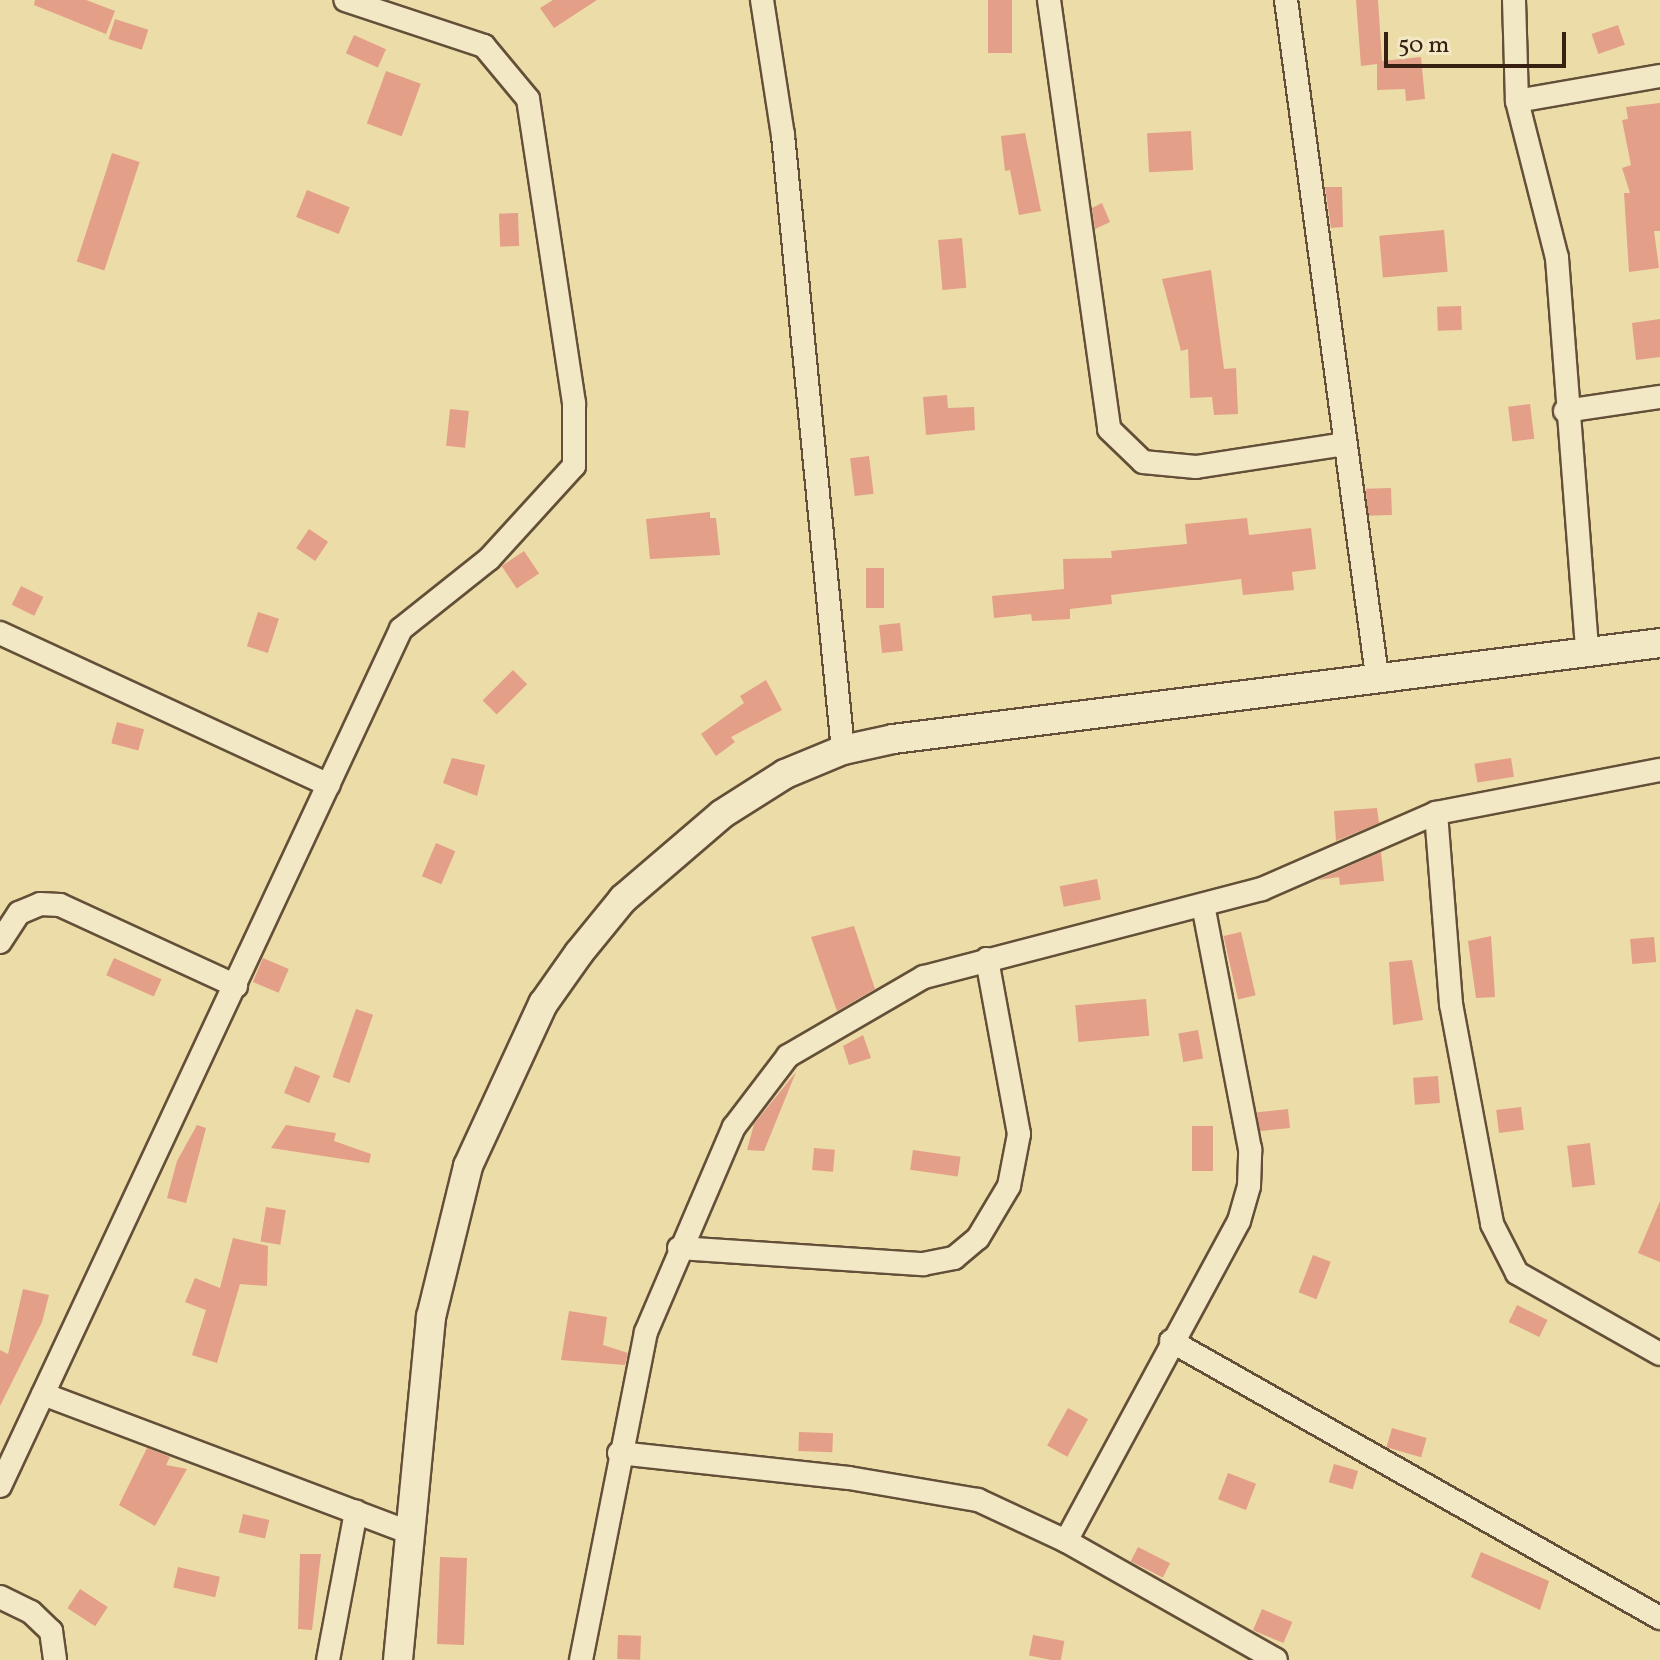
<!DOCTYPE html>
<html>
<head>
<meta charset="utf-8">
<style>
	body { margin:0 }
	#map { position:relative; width:1660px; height:1660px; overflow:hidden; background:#ebdca8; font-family:Vollkorn,serif }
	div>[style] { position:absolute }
	.building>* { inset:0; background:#e49f88; transform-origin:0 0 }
	.roads { filter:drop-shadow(2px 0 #644f38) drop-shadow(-2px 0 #644f38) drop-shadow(0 2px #644f38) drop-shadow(0 -2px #644f38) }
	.minor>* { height:22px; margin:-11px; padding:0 11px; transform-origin:11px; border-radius:11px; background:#f2e8c6 }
	.tertiary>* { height:28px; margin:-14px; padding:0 14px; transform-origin:14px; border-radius:14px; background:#f2e8c6 }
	span { translate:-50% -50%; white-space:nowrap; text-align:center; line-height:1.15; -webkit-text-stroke:6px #f2e8c6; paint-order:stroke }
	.scale { position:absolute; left:1384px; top:32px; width:182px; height:36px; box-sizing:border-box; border:4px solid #372012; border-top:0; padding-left:10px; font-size:24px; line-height:28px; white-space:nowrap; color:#372012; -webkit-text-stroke:6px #f2e8c6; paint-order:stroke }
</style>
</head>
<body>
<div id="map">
	<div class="building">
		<div style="clip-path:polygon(35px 0,86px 0,115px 11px,106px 34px,34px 5px)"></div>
		<div style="clip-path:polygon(553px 0,597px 0,554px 28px,540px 8px)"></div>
		<div style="left:988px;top:0;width:24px;height:53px"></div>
		<div style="clip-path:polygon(1356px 0,1378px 0,1382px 61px,1421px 57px,1425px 99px,1406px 101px,1405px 89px,1377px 90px,1377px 64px,1361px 66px)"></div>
		<div style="left:115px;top:19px;width:35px;height:21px;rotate:18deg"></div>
		<div style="left:1618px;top:25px;width:21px;height:28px;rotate:71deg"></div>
		<div style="left:354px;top:35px;width:35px;height:20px;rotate:24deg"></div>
		<div style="left:386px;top:71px;width:37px;height:56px;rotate:20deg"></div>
		<div style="clip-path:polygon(1660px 103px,1660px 231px,1654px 231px,1659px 268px,1629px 272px,1624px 193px,1630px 193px,1622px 168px,1631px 165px,1622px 120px,1628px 119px,1626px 107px)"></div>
		<div style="left:1191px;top:131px;width:39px;height:44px;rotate:87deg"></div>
		<div style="clip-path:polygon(1025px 133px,1041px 211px,1019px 215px,1010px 170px,1005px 171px,1001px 136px)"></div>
		<div style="left:112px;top:153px;width:29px;height:114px;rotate:18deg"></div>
		<div style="clip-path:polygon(1325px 187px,1342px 187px,1343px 227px,1331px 228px)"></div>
		<div style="left:307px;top:190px;width:46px;height:29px;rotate:22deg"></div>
		<div style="clip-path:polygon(1102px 203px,1110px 222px,1095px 229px,1092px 208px)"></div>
		<div style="left:518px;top:213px;width:33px;height:19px;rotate:88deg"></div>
		<div style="left:1444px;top:230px;width:42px;height:65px;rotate:85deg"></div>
		<div style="left:962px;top:238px;width:50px;height:24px;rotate:85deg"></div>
		<div style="clip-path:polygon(1211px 270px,1224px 369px,1236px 368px,1238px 414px,1214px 415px,1212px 397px,1190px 398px,1188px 349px,1181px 351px,1162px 279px)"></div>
		<div style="left:1461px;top:306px;width:24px;height:24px;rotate:88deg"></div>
		<div style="clip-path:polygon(1660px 319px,1660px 357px,1636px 360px,1632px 323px)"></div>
		<div style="clip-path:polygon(947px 395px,948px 408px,974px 407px,975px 430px,926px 435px,923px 397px)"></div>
		<div style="left:1530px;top:404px;width:35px;height:22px;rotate:83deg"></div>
		<div style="left:450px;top:409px;width:19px;height:37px;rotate:6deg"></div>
		<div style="left:869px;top:456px;width:38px;height:19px;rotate:83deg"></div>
		<div style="left:1391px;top:488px;width:27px;height:25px;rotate:88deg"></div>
		<div style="clip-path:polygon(710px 512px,710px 518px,716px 518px,720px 555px,650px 559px,646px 519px)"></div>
		<div style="clip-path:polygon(1247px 518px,1249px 535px,1311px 528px,1316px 569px,1292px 572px,1294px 590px,1243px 595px,1241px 579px,1111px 595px,1112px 604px,1070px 609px,1070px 619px,1032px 621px,1031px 614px,994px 618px,992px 596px,1064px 589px,1063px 559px,1112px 558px,1111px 551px,1187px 544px,1185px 524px)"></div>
		<div style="left:309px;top:529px;width:23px;height:23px;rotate:34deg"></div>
		<div style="left:524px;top:551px;width:27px;height:27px;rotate:56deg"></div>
		<div style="left:866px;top:568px;width:18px;height:40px"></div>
		<div style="left:21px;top:586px;width:25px;height:21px;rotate:26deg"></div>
		<div style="left:258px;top:612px;width:22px;height:36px;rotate:18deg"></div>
		<div style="left:900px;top:623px;width:28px;height:21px;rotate:84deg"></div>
		<div style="left:513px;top:670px;width:20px;height:43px;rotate:45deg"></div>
		<div style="clip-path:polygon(766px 680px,782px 710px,731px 737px,735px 742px,716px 756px,701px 734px,744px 703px,740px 696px)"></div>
		<div style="left:117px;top:722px;width:28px;height:22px;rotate:15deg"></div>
		<div style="clip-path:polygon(452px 758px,485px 765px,477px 796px,443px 783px)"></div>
		<div style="left:1511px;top:758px;width:19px;height:37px;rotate:81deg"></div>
		<div style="clip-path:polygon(1377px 808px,1379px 823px,1336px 841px,1334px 811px)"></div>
		<div style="left:436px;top:843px;width:21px;height:36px;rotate:23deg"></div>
		<div style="clip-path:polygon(1381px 852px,1384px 881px,1340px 885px,1339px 877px,1318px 880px)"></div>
		<div style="left:1097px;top:879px;width:21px;height:38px;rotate:79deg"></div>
		<div style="clip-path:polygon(854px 926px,875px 989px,837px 1011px,811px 937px)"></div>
		<div style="left:1241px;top:932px;width:65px;height:18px;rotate:77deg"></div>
		<div style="clip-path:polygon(1491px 936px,1495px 997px,1476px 998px,1468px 941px)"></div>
		<div style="left:1654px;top:937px;width:25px;height:24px;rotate:85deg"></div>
		<div style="left:114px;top:958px;width:52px;height:19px;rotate:24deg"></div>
		<div style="left:263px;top:958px;width:28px;height:26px;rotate:23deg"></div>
		<div style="clip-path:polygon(1412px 960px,1423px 1020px,1393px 1025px,1389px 962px)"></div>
		<div style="left:1146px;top:999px;width:37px;height:71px;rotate:85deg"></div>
		<div style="left:356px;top:1009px;width:18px;height:72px;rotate:19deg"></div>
		<div style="left:1198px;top:1030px;width:29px;height:20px;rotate:80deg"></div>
		<div style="clip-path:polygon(863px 1035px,871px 1058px,849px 1065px,843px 1046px)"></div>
		<div style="left:295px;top:1066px;width:27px;height:29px;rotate:22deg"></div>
		<div style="clip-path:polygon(796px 1072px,764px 1151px,747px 1150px,754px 1124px)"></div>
		<div style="left:1438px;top:1076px;width:27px;height:25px;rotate:86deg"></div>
		<div style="left:1521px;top:1107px;width:23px;height:25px;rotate:83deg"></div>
		<div style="left:1288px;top:1109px;width:19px;height:31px;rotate:84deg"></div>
		<div style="clip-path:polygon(197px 1125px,206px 1128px,186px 1203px,167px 1198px,177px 1161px)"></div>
		<div style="clip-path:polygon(286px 1125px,336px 1133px,334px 1141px,371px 1154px,369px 1163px,271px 1148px)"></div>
		<div style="left:1192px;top:1126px;width:21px;height:45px"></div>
		<div style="left:1590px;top:1143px;width:42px;height:23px;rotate:83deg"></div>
		<div style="left:814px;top:1148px;width:21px;height:22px;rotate:5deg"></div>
		<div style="left:913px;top:1150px;width:48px;height:20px;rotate:8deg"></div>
		<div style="clip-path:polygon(1660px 1201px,1660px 1262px,1638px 1253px)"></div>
		<div style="left:266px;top:1207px;width:20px;height:35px;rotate:9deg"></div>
		<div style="clip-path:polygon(233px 1238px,268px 1246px,267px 1286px,240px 1284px,217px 1363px,192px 1355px,206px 1310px,185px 1302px,195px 1278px,220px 1288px)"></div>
		<div style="left:1313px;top:1255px;width:19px;height:40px;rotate:21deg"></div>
		<div style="clip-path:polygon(23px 1289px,49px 1295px,42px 1322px,0 1406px,0 1350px,8px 1354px)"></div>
		<div style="left:1517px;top:1305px;width:34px;height:19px;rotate:26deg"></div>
		<div style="clip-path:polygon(569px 1311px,607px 1317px,603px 1345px,628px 1353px,625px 1365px,561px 1360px)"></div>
		<div style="left:1068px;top:1408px;width:23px;height:43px;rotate:29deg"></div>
		<div style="left:1392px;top:1428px;width:36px;height:20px;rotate:16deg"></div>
		<div style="left:799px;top:1432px;width:34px;height:19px;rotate:2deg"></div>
		<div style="clip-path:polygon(147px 1448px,170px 1457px,166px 1465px,187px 1469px,155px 1526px,119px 1505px)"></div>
		<div style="left:1334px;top:1464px;width:25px;height:19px;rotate:16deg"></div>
		<div style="left:1228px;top:1473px;width:30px;height:28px;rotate:21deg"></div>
		<div style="left:243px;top:1514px;width:27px;height:19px;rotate:13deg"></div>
		<div style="left:1138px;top:1547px;width:36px;height:16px;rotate:27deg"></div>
		<div style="clip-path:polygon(1481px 1552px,1549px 1581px,1540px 1610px,1471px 1577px)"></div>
		<div style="clip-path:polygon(300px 1554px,321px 1554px,312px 1630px,298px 1629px)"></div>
		<div style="left:440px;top:1557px;width:27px;height:87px;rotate:2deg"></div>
		<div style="left:178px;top:1567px;width:43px;height:21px;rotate:13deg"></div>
		<div style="left:80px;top:1589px;width:33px;height:23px;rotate:33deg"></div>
		<div style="left:1262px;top:1609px;width:33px;height:23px;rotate:23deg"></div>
		<div style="left:618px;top:1635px;width:23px;height:24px;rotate:2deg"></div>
		<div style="left:1033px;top:1635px;width:32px;height:21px;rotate:11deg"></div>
	</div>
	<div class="roads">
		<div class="minor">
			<div style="left:762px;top:0;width:137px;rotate:81.2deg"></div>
			<div style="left:783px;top:135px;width:618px;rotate:84.43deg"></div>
			<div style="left:1049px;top:0;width:433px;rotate:82deg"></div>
			<div style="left:1109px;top:429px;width:47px;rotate:44.1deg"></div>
			<div style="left:1143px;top:462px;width:53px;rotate:5.4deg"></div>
			<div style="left:1196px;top:467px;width:150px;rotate:-8.8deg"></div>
			<div style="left:1286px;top:0;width:682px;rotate:82.33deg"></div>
			<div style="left:1514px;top:0;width:101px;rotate:88.3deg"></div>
			<div style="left:1517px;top:101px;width:162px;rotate:75.7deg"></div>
			<div style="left:1557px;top:258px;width:395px;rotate:85.6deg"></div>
			<div style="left:1517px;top:101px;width:145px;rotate:-9.9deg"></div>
			<div style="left:1565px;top:411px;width:96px;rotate:-8.4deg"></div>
			<div style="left:0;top:633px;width:362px;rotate:24.8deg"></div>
			<div style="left:1436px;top:813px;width:192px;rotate:85.5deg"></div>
			<div style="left:1451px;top:1004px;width:224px;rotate:79.4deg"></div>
			<div style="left:1492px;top:1224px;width:55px;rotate:63deg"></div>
			<div style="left:1517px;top:1273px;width:164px;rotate:29.5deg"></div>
			<div style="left:0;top:942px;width:35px;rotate:-57deg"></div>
			<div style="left:19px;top:913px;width:23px;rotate:-23deg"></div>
			<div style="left:40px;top:904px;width:20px;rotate:3deg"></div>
			<div style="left:60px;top:905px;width:194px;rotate:24.7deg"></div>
			<div style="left:679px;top:1248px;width:245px;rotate:3.8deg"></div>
			<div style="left:923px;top:1264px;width:32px;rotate:-11deg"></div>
			<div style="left:954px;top:1258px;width:31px;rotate:-40deg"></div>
			<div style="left:978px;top:1238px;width:61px;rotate:-59.2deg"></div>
			<div style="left:1009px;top:1186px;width:53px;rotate:-79.1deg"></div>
			<div style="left:1019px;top:1134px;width:178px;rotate:-100.4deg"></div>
			<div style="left:1171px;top:1341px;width:562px;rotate:29.53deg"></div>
			<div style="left:43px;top:1394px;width:390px;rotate:20.7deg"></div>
			<div style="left:619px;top:1453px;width:231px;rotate:6.2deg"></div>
			<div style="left:849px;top:1478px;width:131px;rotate:9.7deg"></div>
			<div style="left:978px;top:1500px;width:97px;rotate:25deg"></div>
			<div style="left:1066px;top:1541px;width:241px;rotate:29.5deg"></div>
			<div style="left:0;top:1486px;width:946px;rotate:-64.92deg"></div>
			<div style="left:401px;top:629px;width:112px;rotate:-38.5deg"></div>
			<div style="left:489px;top:559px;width:126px;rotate:-47.6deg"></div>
			<div style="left:574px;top:466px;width:63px;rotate:-90deg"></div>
			<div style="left:574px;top:403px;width:307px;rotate:-98.6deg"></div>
			<div style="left:528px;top:99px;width:69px;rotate:-129.7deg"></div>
			<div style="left:484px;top:46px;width:146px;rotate:-161.7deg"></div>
			<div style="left:1066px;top:1541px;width:364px;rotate:-61.6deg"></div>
			<div style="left:1239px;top:1221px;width:36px;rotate:-74deg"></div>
			<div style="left:1249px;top:1186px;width:37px;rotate:-88deg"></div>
			<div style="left:1250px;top:1149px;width:248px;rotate:-100.9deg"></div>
			<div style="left:0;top:1597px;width:34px;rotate:26deg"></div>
			<div style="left:31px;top:1612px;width:28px;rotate:44deg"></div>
			<div style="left:51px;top:1631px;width:29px;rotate:82deg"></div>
			<div style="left:328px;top:1660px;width:151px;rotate:-79.3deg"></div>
			<div style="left:581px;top:1660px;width:334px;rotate:-78.8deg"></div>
			<div style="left:646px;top:1332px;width:223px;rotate:-66.8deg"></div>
			<div style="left:734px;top:1127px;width:89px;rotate:-52.7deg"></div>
			<div style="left:788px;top:1056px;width:157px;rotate:-30.2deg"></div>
			<div style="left:924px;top:977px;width:349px;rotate:-14.6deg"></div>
			<div style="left:1262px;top:889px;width:190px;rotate:-23.6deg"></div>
			<div style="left:1436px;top:813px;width:228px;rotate:-10.9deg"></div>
		</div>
		<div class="tertiary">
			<div style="left:398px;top:1660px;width:345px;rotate:-84.5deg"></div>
			<div style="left:431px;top:1317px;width:155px;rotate:-76.2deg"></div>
			<div style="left:468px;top:1166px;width:179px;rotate:-65.2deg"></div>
			<div style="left:543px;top:1004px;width:62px;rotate:-54.8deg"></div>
			<div style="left:579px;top:953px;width:70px;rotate:-50.8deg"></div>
			<div style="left:623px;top:899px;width:130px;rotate:-40.6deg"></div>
			<div style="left:722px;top:814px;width:75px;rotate:-32.4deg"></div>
			<div style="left:785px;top:774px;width:63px;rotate:-22.5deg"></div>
			<div style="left:843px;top:750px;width:51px;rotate:-12.4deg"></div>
			<div style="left:893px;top:739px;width:773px;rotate:-7.13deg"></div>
		</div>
	</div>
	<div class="scale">50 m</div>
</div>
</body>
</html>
